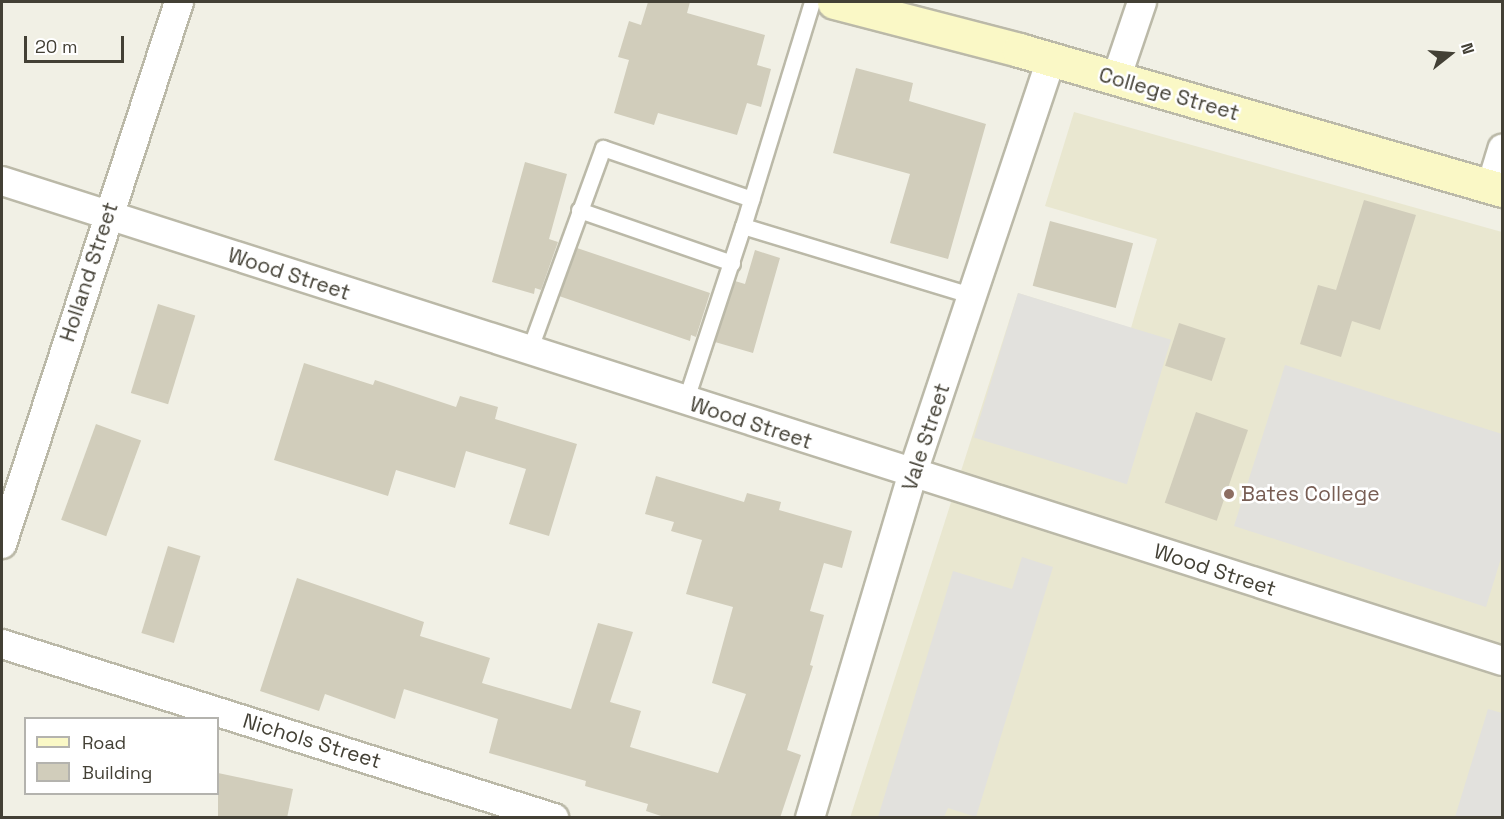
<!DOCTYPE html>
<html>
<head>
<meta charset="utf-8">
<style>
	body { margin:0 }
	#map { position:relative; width:1504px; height:819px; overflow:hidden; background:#f1f0e5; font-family:"Space Grotesk",sans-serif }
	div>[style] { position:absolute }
	.education>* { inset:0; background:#e9e7d0 }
	.parking>* { inset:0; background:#e2e1dd; transform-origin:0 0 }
	.building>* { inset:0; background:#d1cdbb; transform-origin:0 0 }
	.roads { filter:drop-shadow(2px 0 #bbb9a8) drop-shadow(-2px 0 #bbb9a8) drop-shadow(0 2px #bbb9a8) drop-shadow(0 -2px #bbb9a8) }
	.lane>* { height:15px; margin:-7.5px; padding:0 7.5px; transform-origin:7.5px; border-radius:7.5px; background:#fff }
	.street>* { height:28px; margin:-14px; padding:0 14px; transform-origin:14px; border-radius:14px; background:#fff }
	.secondary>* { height:33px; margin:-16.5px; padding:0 16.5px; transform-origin:16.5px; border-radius:16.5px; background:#faf8c6 }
	.dots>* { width:16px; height:16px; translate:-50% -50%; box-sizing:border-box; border:3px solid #fff; border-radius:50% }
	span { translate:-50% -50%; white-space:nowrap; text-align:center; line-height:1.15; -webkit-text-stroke:5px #fff; paint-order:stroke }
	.street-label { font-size:21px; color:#434035 }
	.education-label { font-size:21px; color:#785e54 }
	.left { translate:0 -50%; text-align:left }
	.frame { position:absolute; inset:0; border:3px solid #434035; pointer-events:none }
	.legend { position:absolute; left:24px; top:717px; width:195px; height:78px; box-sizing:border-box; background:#fff; border:2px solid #b4b3ae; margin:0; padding:8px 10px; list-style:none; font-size:18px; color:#434035 }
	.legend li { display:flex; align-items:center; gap:12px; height:30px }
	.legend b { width:30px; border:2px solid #b4b3ae }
	.north { position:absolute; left:1420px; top:24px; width:60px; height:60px; -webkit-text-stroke:4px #fff; paint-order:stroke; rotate:73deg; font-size:16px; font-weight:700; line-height:24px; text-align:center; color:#434035 }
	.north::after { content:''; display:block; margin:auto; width:21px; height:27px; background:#434035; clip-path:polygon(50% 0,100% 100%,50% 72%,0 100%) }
	.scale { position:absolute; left:24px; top:36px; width:100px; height:27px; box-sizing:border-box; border:3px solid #434035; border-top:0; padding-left:8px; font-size:18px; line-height:21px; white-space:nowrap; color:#434035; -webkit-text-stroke:4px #fff; paint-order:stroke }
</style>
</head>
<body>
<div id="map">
	<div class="education">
		<div style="clip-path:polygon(1074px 112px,1502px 232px,1502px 817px,850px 818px,1018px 293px,1131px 328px,1157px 239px,1045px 206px)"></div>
	</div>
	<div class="parking">
		<div style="left:1018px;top:293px;width:160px;height:151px;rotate:17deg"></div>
		<div style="clip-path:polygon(1285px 365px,1502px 434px,1502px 555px,1486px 607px,1234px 526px)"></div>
		<div style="clip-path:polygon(1022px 557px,1053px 567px,976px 817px,948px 808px,944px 817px,878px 817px,953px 571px,1012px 589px)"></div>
		<div style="clip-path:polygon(1488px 709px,1502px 713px,1502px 817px,1455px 817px)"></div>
	</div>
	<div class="building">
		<div style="clip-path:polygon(648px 2px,690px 2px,687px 13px,765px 35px,757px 65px,771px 69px,761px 107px,747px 103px,737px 135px,658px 113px,654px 125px,614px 113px,629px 60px,618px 57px,629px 21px,641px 25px)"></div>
		<div style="clip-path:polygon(856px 68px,913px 83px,909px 101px,986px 124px,948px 259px,890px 243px,910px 174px,833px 153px)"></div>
		<div style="clip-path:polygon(525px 162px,567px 174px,549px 239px,558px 242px,541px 290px,535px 288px,534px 294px,492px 282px)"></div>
		<div style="clip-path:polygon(1364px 200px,1416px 215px,1380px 330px,1352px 321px,1341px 357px,1300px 344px,1318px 285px,1336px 290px)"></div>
		<div style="left:1050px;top:221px;width:86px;height:67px;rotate:15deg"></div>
		<div style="clip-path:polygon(577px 248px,710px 293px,696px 337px,691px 335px,690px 341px,559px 296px)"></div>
		<div style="clip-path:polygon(755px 250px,780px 258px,753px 353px,715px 342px,735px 281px,745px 284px)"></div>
		<div style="left:158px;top:304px;width:39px;height:93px;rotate:17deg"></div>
		<div style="left:1179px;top:323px;width:49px;height:45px;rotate:18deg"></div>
		<div style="clip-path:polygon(304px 363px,373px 385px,375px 380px,456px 407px,460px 396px,498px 407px,495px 419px,577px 444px,549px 536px,509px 524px,526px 469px,466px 451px,455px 488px,396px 470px,388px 496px,274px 460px)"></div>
		<div style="left:1196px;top:412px;width:55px;height:96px;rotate:19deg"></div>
		<div style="left:96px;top:424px;width:48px;height:102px;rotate:20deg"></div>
		<div style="clip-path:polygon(656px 476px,744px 502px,747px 493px,781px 502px,779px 510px,852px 531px,842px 568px,824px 563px,810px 611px,824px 615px,810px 665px,813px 666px,787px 750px,801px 755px,780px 818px,667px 818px,646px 811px,648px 804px,585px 786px,586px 781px,489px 753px,498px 719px,404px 689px,395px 719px,325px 694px,319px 711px,260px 691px,297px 578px,424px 622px,420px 636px,490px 658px,482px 683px,571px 709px,598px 623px,633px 632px,610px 702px,641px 711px,630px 747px,718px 773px,746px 694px,712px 683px,733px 607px,686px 594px,702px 540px,671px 531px,674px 522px,645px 514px)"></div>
		<div style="left:168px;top:546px;width:34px;height:91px;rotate:17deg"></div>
		<div style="clip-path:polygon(218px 773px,293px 789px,287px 818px,218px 818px)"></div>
	</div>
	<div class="roads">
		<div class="lane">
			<div style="left:812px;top:2px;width:234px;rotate:107.1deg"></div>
			<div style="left:743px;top:226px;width:240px;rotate:16.9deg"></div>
			<div style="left:579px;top:210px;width:162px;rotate:19.1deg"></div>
			<div style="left:529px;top:351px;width:216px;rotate:-70deg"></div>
			<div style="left:603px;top:148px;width:157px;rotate:18.9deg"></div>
			<div style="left:685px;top:402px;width:185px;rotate:-71.8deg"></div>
		</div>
		<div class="street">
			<div style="left:1116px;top:79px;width:81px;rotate:-71.3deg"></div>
			<div style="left:2px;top:181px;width:1575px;rotate:17.74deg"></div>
			<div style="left:1491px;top:186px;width:39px;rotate:-73deg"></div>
			<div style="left:2px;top:544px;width:570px;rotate:-71.91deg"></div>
			<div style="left:2px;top:644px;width:579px;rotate:17.5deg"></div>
			<div style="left:810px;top:818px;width:358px;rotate:-73.4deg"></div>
			<div style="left:912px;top:475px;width:438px;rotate:-71.5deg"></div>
		</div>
		<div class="secondary">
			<div style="left:834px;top:2px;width:191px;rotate:14.5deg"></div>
			<div style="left:1019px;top:50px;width:503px;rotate:16.16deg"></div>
		</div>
	</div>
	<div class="dots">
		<div style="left:1229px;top:494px;background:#8d6e63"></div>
	</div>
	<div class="street-label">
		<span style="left:1169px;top:94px;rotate:16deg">College Street</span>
		<span style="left:89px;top:272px;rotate:-72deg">Holland Street</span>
		<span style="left:289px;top:274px;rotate:18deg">Wood Street</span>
		<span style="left:751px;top:423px;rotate:18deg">Wood Street</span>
		<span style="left:926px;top:437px;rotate:-72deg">Vale Street</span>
		<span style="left:1215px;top:570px;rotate:18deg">Wood Street</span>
		<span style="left:312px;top:741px;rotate:17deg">Nichols Street</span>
	</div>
	<div class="education-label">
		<span class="left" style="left:1241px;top:494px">Bates College</span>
	</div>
	<div class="frame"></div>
	<ul class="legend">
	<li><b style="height:8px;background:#faf8c6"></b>Road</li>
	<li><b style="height:16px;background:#d1cdbb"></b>Building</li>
	</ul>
	<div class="north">N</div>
	<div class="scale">20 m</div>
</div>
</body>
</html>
